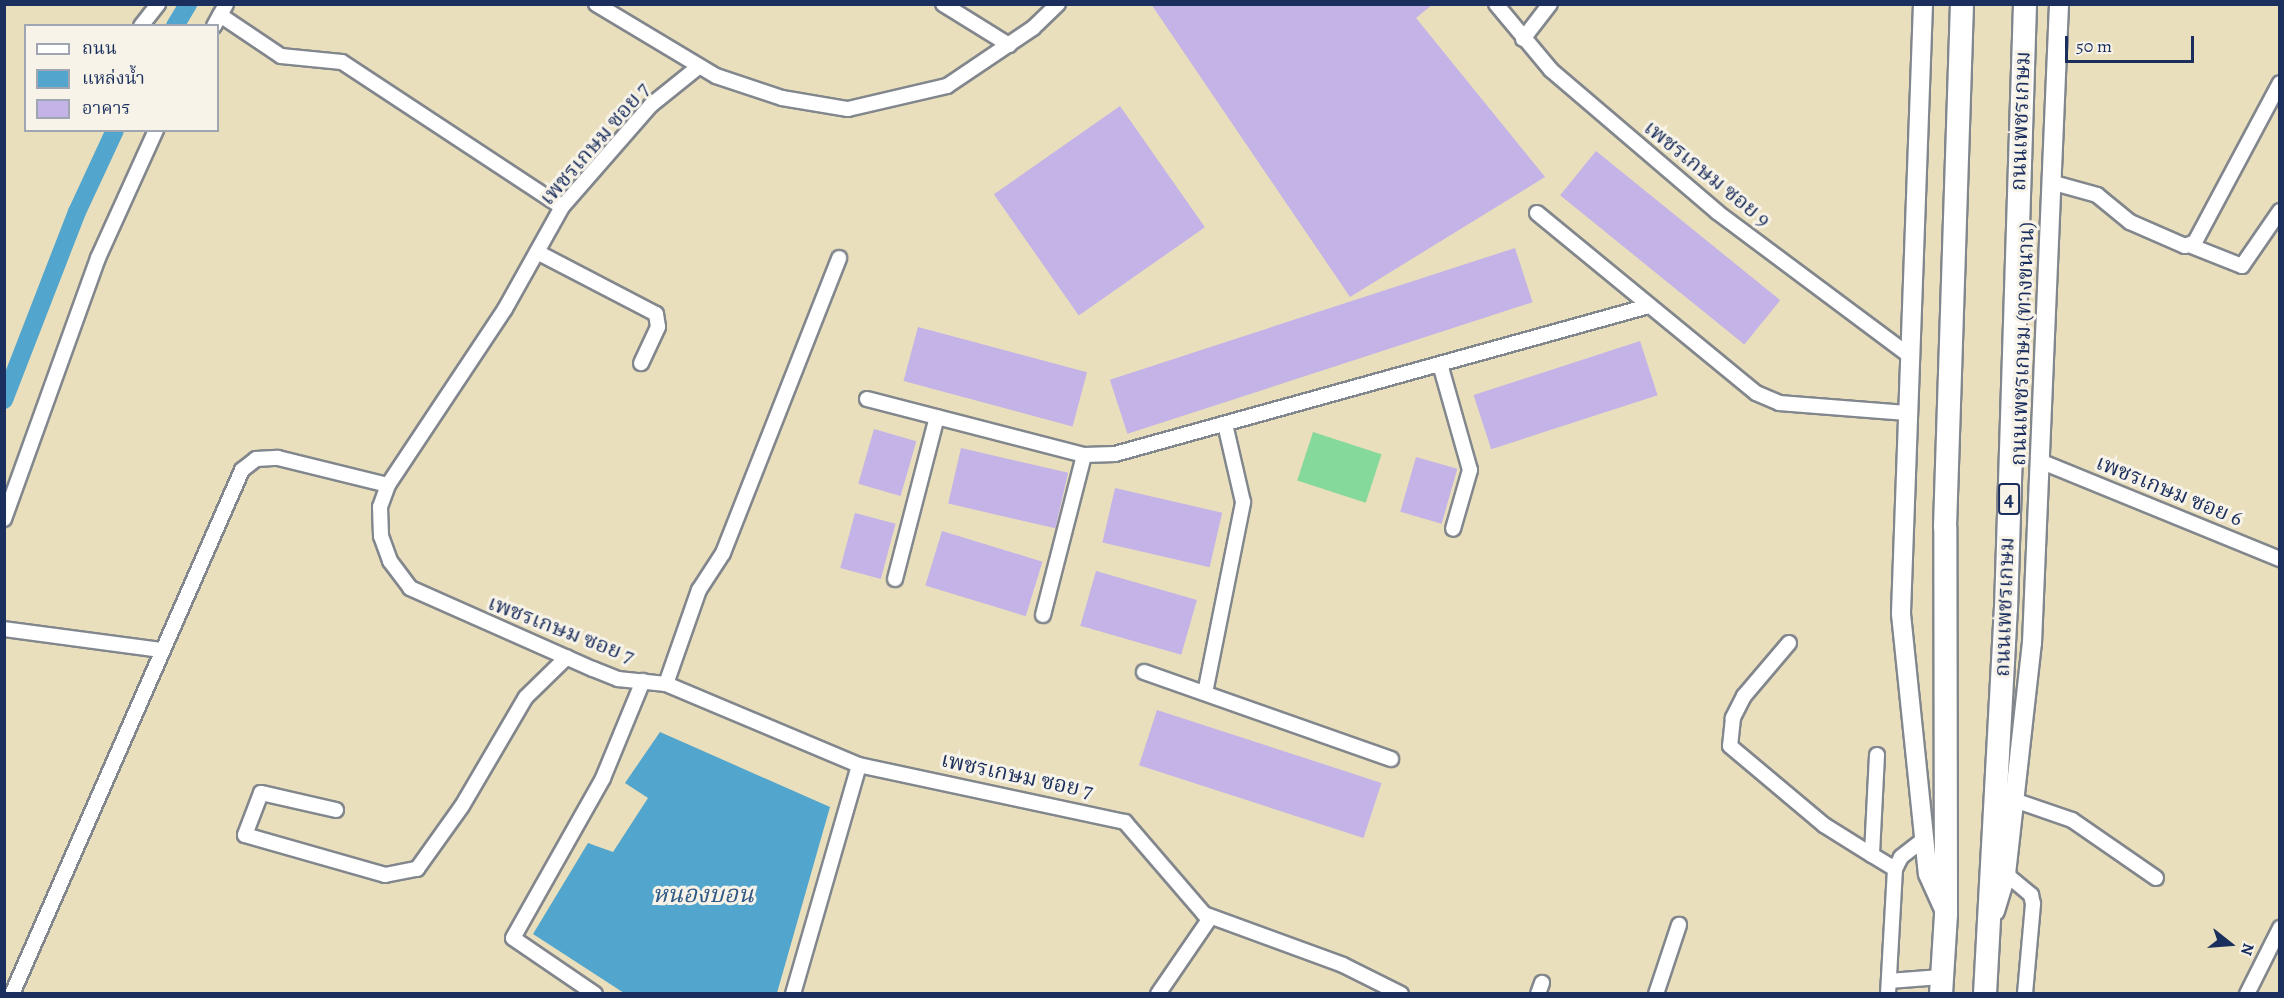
<!DOCTYPE html>
<html>
<head>
<meta charset="utf-8">
<style>
	body { margin:0 }
	#map { position:relative; width:2284px; height:998px; overflow:hidden; background:#eadfbc; font-family:Alegreya,"Noto Serif Thai",serif }
	div>[style] { position:absolute }
	.green>* { inset:0; background:#85d99b; transform-origin:0 0 }
	.water>* { inset:0; background:#52a5cd }
	.canal>* { height:18px; margin:-9px; padding:0 9px; transform-origin:9px; border-radius:9px; background:#52a5cd }
	.building>* { inset:0; background:#c3b3e7; transform-origin:0 0 }
	.roads { filter:drop-shadow(2px 0 #82878d) drop-shadow(-2px 0 #82878d) drop-shadow(0 2px #82878d) drop-shadow(0 -2px #82878d) }
	.minor>* { height:14px; margin:-7px; padding:0 7px; transform-origin:7px; border-radius:7px; background:#fff }
	.secondary>* { height:18px; margin:-9px; padding:0 9px; transform-origin:9px; border-radius:9px; background:#fff }
	.trunk>* { height:22px; margin:-11px; padding:0 11px; transform-origin:11px; border-radius:11px; background:#fff }
	span { translate:-50% -50%; white-space:nowrap; text-align:center; line-height:1.15; -webkit-text-stroke:6px #f7f3e8; paint-order:stroke }
	.shield-label span { padding:2px 4px; background:#f7f3e8; border:2px solid; border-radius:4px; -webkit-text-stroke-width:0 }
	.shield-label { font-size:21px; color:#1b2f5e; font-weight:700 }
	.street-label { font-size:22px; color:#1b2f5e }
	.water-label { font-size:24px; color:#2e5885; font-style:italic }
	.frame { position:absolute; inset:0; border:6px solid #1b2f5e; pointer-events:none }
	.legend { position:absolute; left:24px; top:24px; width:195px; height:108px; box-sizing:border-box; background:#f7f3e8; border:2px solid #9fa5b1; margin:0; padding:8px 10px; list-style:none; font-size:18px; color:#1b2f5e }
	.legend li { display:flex; align-items:center; gap:12px; height:30px }
	.legend b { width:30px; border:2px solid #9fa5b1 }
	.north { position:absolute; left:2200px; top:914px; width:60px; height:60px; -webkit-text-stroke:4px #f7f3e8; paint-order:stroke; rotate:107deg; font-size:16px; font-weight:700; line-height:24px; text-align:center; color:#1b2f5e }
	.north::after { content:''; display:block; margin:auto; width:21px; height:27px; background:#1b2f5e; clip-path:polygon(50% 0,100% 100%,50% 72%,0 100%) }
	.scale { position:absolute; left:2065px; top:36px; width:129px; height:27px; box-sizing:border-box; border:3px solid #1b2f5e; border-top:0; padding-left:8px; font-size:18px; line-height:21px; white-space:nowrap; color:#1b2f5e; -webkit-text-stroke:4px #f7f3e8; paint-order:stroke }
</style>
</head>
<body>
<div id="map">
	<div class="green">
		<div style="left:1313px;top:432px;width:72px;height:51px;rotate:18deg"></div>
	</div>
	<div class="water">
		<div style="clip-path:polygon(660px 732px,830px 807px,777px 993px,624px 993px,533px 934px,588px 843px,613px 852px,648px 798px,625px 783px)"></div>
	</div>
	<div class="canal">
		<div style="left:175px;top:26px;width:26px;rotate:-59deg"></div>
		<div style="left:4px;top:400px;width:202px;rotate:-68.8deg"></div>
		<div style="left:77px;top:212px;width:90px;rotate:-65.1deg"></div>
	</div>
	<div class="building">
		<div style="clip-path:polygon(1151px 4px,1433px 4px,1416px 18px,1545px 177px,1350px 297px)"></div>
		<div style="left:1120px;top:106px;width:148px;height:154px;rotate:55deg"></div>
		<div style="left:1596px;top:151px;width:237px;height:57px;rotate:39deg"></div>
		<div style="left:1515px;top:248px;width:57px;height:426px;rotate:72deg"></div>
		<div style="left:918px;top:327px;width:175px;height:56px;rotate:15deg"></div>
		<div style="left:1640px;top:341px;width:57px;height:175px;rotate:72deg"></div>
		<div style="left:874px;top:429px;width:44px;height:57px;rotate:16deg"></div>
		<div style="left:961px;top:448px;width:110px;height:57px;rotate:13deg"></div>
		<div style="left:1416px;top:457px;width:43px;height:57px;rotate:16deg"></div>
		<div style="left:1115px;top:488px;width:110px;height:56px;rotate:13deg"></div>
		<div style="left:855px;top:513px;width:42px;height:57px;rotate:15deg"></div>
		<div style="left:942px;top:531px;width:105px;height:57px;rotate:17deg"></div>
		<div style="left:1096px;top:571px;width:105px;height:57px;rotate:16deg"></div>
		<div style="left:1157px;top:710px;width:236px;height:58px;rotate:18deg"></div>
	</div>
	<div class="roads">
		<div class="minor">
			<div style="left:596px;top:4px;width:140px;rotate:31deg"></div>
			<div style="left:716px;top:76px;width:70px;rotate:18.4deg"></div>
			<div style="left:782px;top:98px;width:67px;rotate:9.5deg"></div>
			<div style="left:848px;top:109px;width:102px;rotate:-13.1deg"></div>
			<div style="left:947px;top:86px;width:104px;rotate:-34deg"></div>
			<div style="left:1033px;top:28px;width:35px;rotate:-44deg"></div>
			<div style="left:943px;top:4px;width:78px;rotate:31.8deg"></div>
			<div style="left:1496px;top:4px;width:86px;rotate:50.2deg"></div>
			<div style="left:1551px;top:70px;width:218px;rotate:40.5deg"></div>
			<div style="left:1717px;top:212px;width:241px;rotate:36.7deg"></div>
			<div style="left:220px;top:15px;width:73px;rotate:33.9deg"></div>
			<div style="left:281px;top:56px;width:61px;rotate:5.6deg"></div>
			<div style="left:342px;top:62px;width:263px;rotate:33.4deg"></div>
			<div style="left:141px;top:26px;width:28px;rotate:-52deg"></div>
			<div style="left:214px;top:26px;width:25px;rotate:-61deg"></div>
			<div style="left:1523px;top:39px;width:44px;rotate:-52.4deg"></div>
			<div style="left:697px;top:68px;width:59px;rotate:141.2deg"></div>
			<div style="left:651px;top:105px;width:135px;rotate:131.1deg"></div>
			<div style="left:562px;top:207px;width:117px;rotate:119.2deg"></div>
			<div style="left:505px;top:309px;width:211px;rotate:123.6deg"></div>
			<div style="left:388px;top:485px;width:23px;rotate:110deg"></div>
			<div style="left:380px;top:507px;width:29px;rotate:88deg"></div>
			<div style="left:381px;top:536px;width:27px;rotate:70deg"></div>
			<div style="left:390px;top:561px;width:34px;rotate:53deg"></div>
			<div style="left:410px;top:588px;width:200px;rotate:23.9deg"></div>
			<div style="left:593px;top:669px;width:27px;rotate:22deg"></div>
			<div style="left:618px;top:679px;width:48px;rotate:5.9deg"></div>
			<div style="left:666px;top:684px;width:209px;rotate:22.8deg"></div>
			<div style="left:859px;top:765px;width:272px;rotate:12.1deg"></div>
			<div style="left:1125px;top:822px;width:121px;rotate:49.3deg"></div>
			<div style="left:1204px;top:914px;width:148px;rotate:20.1deg"></div>
			<div style="left:1343px;top:965px;width:65px;rotate:26.6deg"></div>
			<div style="left:2054px;top:183px;width:45px;rotate:15.6deg"></div>
			<div style="left:2097px;top:195px;width:43px;rotate:39.3deg"></div>
			<div style="left:2130px;top:222px;width:60px;rotate:23.6deg"></div>
			<div style="left:2185px;top:246px;width:11px;rotate:-22deg"></div>
			<div style="left:2195px;top:242px;width:180px;rotate:-61.9deg"></div>
			<div style="left:1537px;top:213px;width:283px;rotate:39.4deg"></div>
			<div style="left:1756px;top:393px;width:25px;rotate:23deg"></div>
			<div style="left:1779px;top:403px;width:128px;rotate:4.5deg"></div>
			<div style="left:2189px;top:245px;width:57px;rotate:21.6deg"></div>
			<div style="left:2242px;top:266px;width:67px;rotate:-55.4deg"></div>
			<div style="left:537px;top:252px;width:134px;rotate:27.5deg"></div>
			<div style="left:656px;top:314px;width:13px;rotate:81deg"></div>
			<div style="left:658px;top:327px;width:40px;rotate:115deg"></div>
			<div style="left:1440px;top:364px;width:110px;rotate:74.2deg"></div>
			<div style="left:1470px;top:470px;width:61px;rotate:106.1deg"></div>
			<div style="left:867px;top:399px;width:224px;rotate:14.5deg"></div>
			<div style="left:1084px;top:455px;width:31px;rotate:-2deg"></div>
			<div style="left:1115px;top:454px;width:550px;rotate:-15.5deg"></div>
			<div style="left:2042px;top:462px;width:257px;rotate:22.2deg"></div>
			<div style="left:4px;top:519px;width:277px;rotate:-70.2deg"></div>
			<div style="left:98px;top:258px;width:141px;rotate:-65.6deg"></div>
			<div style="left:895px;top:579px;width:167px;rotate:-75.5deg"></div>
			<div style="left:1043px;top:615px;width:165px;rotate:-75.6deg"></div>
			<div style="left:4px;top:629px;width:159px;rotate:7.6deg"></div>
			<div style="left:1789px;top:643px;width:70px;rotate:130.3deg"></div>
			<div style="left:1744px;top:696px;width:25px;rotate:117deg"></div>
			<div style="left:1733px;top:718px;width:28px;rotate:96deg"></div>
			<div style="left:1730px;top:746px;width:123px;rotate:40deg"></div>
			<div style="left:1824px;top:825px;width:57px;rotate:32deg"></div>
			<div style="left:1144px;top:672px;width:262px;rotate:19.4deg"></div>
			<div style="left:666px;top:684px;width:100px;rotate:-70.7deg"></div>
			<div style="left:699px;top:590px;width:44px;rotate:-57deg"></div>
			<div style="left:723px;top:553px;width:317px;rotate:-68.5deg"></div>
			<div style="left:1205px;top:693px;width:195px;rotate:-78.7deg"></div>
			<div style="left:1243px;top:502px;width:80px;rotate:-103deg"></div>
			<div style="left:1877px;top:755px;width:100px;rotate:92.9deg"></div>
			<div style="left:1872px;top:855px;width:27px;rotate:31deg"></div>
			<div style="left:1895px;top:869px;width:125px;rotate:93.2deg"></div>
			<div style="left:2014px;top:800px;width:61px;rotate:19deg"></div>
			<div style="left:2072px;top:820px;width:102px;rotate:34.6deg"></div>
			<div style="left:336px;top:810px;width:77px;rotate:-167.2deg"></div>
			<div style="left:261px;top:793px;width:45px;rotate:110.9deg"></div>
			<div style="left:245px;top:835px;width:146px;rotate:15.9deg"></div>
			<div style="left:385px;top:875px;width:33px;rotate:-11deg"></div>
			<div style="left:417px;top:869px;width:77px;rotate:-54.5deg"></div>
			<div style="left:462px;top:806px;width:126px;rotate:-59.6deg"></div>
			<div style="left:526px;top:697px;width:57px;rotate:-44.3deg"></div>
			<div style="left:1895px;top:869px;width:13px;rotate:-63deg"></div>
			<div style="left:1901px;top:857px;width:29px;rotate:-38deg"></div>
			<div style="left:2006px;top:874px;width:33px;rotate:40deg"></div>
			<div style="left:2031px;top:895px;width:9px;rotate:77deg"></div>
			<div style="left:2033px;top:904px;width:90px;rotate:95.1deg"></div>
			<div style="left:1889px;top:981px;width:52px;rotate:-4.4deg"></div>
			<div style="left:12px;top:994px;width:572px;rotate:-66.3deg"></div>
			<div style="left:242px;top:470px;width:18px;rotate:-38deg"></div>
			<div style="left:256px;top:459px;width:22px;rotate:-3deg"></div>
			<div style="left:278px;top:458px;width:113px;rotate:13.8deg"></div>
			<div style="left:595px;top:994px;width:99px;rotate:-145.7deg"></div>
			<div style="left:513px;top:938px;width:184px;rotate:-60.6deg"></div>
			<div style="left:603px;top:778px;width:105px;rotate:-67.6deg"></div>
			<div style="left:793px;top:994px;width:238px;rotate:-73.9deg"></div>
			<div style="left:1158px;top:994px;width:92px;rotate:-55.6deg"></div>
			<div style="left:1538px;top:994px;width:12px;rotate:-70deg"></div>
			<div style="left:1656px;top:994px;width:73px;rotate:-71.6deg"></div>
			<div style="left:2247px;top:994px;width:74px;rotate:-63.4deg"></div>
		</div>
		<div class="secondary">
			<div style="left:1923px;top:4px;width:610px;rotate:92.07deg"></div>
			<div style="left:1901px;top:614px;width:261px;rotate:84.1deg"></div>
			<div style="left:1928px;top:874px;width:44px;rotate:65.8deg"></div>
			<div style="left:1995px;top:911px;width:39px;rotate:-73deg"></div>
			<div style="left:2006px;top:874px;width:232px;rotate:-83.6deg"></div>
			<div style="left:2032px;top:643px;width:640px;rotate:-87.58deg"></div>
		</div>
		<div class="trunk">
			<div style="left:1941px;top:994px;width:80px;rotate:-86.4deg"></div>
			<div style="left:1946px;top:914px;width:387px;rotate:-90.1deg"></div>
			<div style="left:1945px;top:527px;width:523px;rotate:-88.14deg"></div>
			<div style="left:1985px;top:994px;width:386px;rotate:-86.9deg"></div>
			<div style="left:2006px;top:609px;width:605px;rotate:-88.2deg"></div>
		</div>
	</div>
	<div class="shield-label">
		<span style="left:2009px;top:499px">4</span>
	</div>
	<div class="street-label">
		<span style="left:2021px;top:121px;rotate:-88deg">ถนนเพชรเกษม</span>
		<span style="left:595px;top:144px;rotate:-49deg">เพชรเกษม ซอย 7</span>
		<span style="left:1707px;top:174px;rotate:39deg">เพชรเกษม ซอย 9</span>
		<span style="left:2023px;top:344px;rotate:-88deg">ถนนเพชรเกษม (ทางขนาน)</span>
		<span style="left:2169px;top:491px;rotate:22deg">เพชรเกษม ซอย 6</span>
		<span style="left:2005px;top:607px;rotate:-88deg">ถนนเพชรเกษม</span>
		<span style="left:561px;top:630px;rotate:21deg">เพชรเกษม ซอย 7</span>
		<span style="left:1017px;top:776px;rotate:12deg">เพชรเกษม ซอย 7</span>
	</div>
	<div class="water-label">
		<span style="left:703px;top:895px">หนองบอน</span>
	</div>
	<div class="frame"></div>
	<ul class="legend">
	<li><b style="height:8px;background:#fff"></b>ถนน</li>
	<li><b style="height:16px;background:#52a5cd"></b>แหล่งน้ำ</li>
	<li><b style="height:16px;background:#c3b3e7"></b>อาคาร</li>
	</ul>
	<div class="north">N</div>
	<div class="scale">50 m</div>
</div>
</body>
</html>
